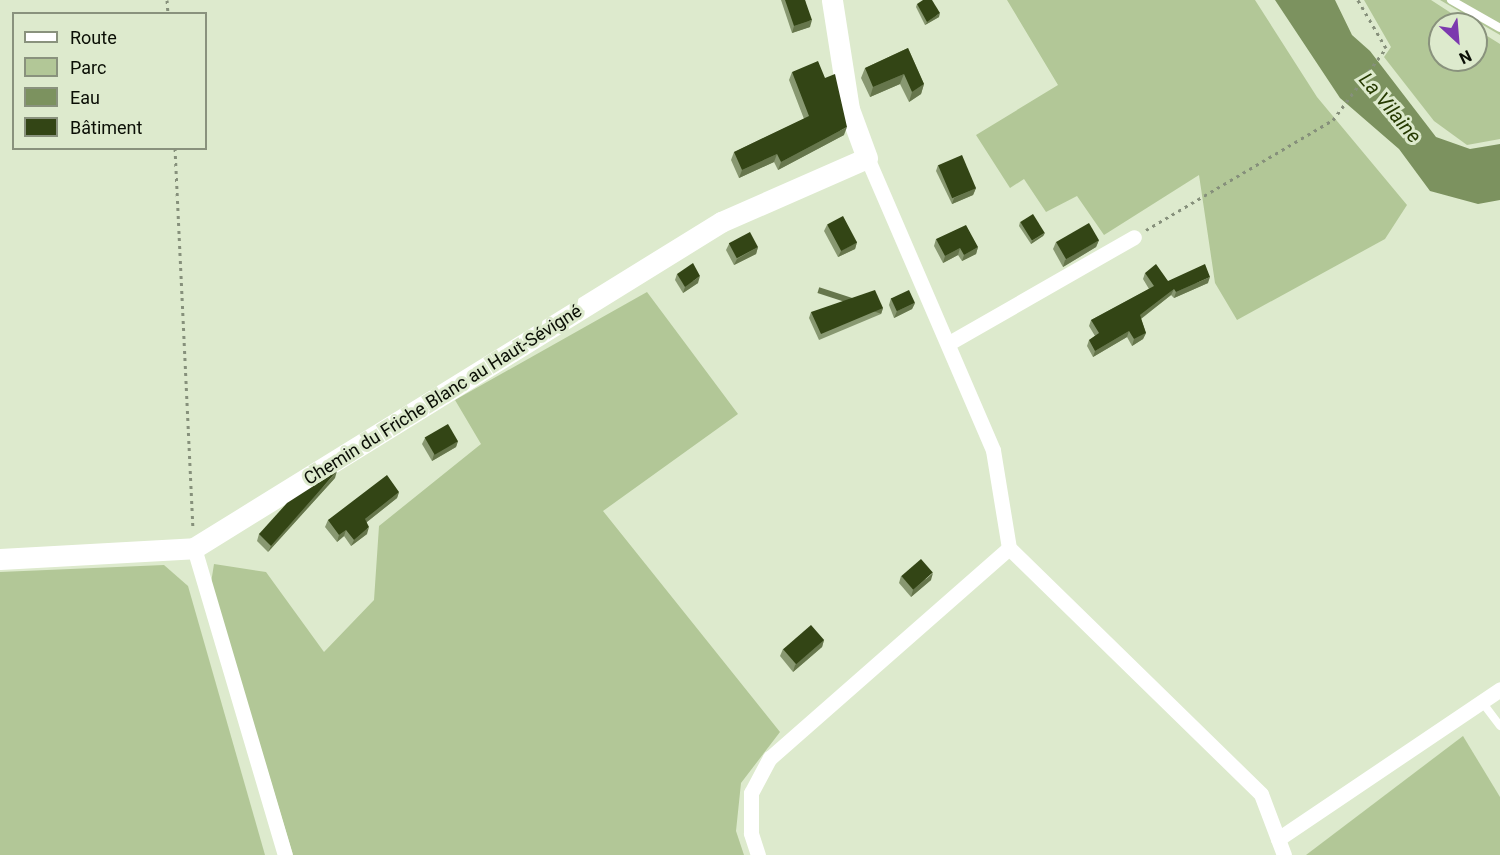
<!DOCTYPE html>
<html>
<head>
<meta charset="utf-8">
<style>
	body { margin:0 }
	#map { position:relative; width:1500px; height:855px; overflow:hidden; background:#ddeacd; font-family:Roboto,sans-serif }
	div>[style] { position:absolute }
	.green>* { inset:0; background:#b2c797 }
	.water>* { inset:0; background:#7c925f }
	.path>* { height:3px; margin-top:-1.5px; transform-origin:0; background:repeating-linear-gradient(90deg,#86907b 0 3px,transparent 0 7.5px) }
	.lane>* { height:8px; margin:-4px; padding:0 4px; transform-origin:4px; border-radius:4px; background:#fff }
	.street>* { height:15px; margin:-7.5px; padding:0 7.5px; transform-origin:7.5px; border-radius:7.5px; background:#fff }
	.secondary>* { height:21px; margin:-10.5px; padding:0 10.5px; transform-origin:10.5px; border-radius:10.5px; background:#fff }
	.wall>* { inset:0; background:#889871 }
	.shaded-wall>* { inset:0; background:#66764c; transform-origin:0 0 }
	.building>* { inset:0; background:#334515; transform-origin:0 0 }
	span { translate:-50% -50%; white-space:nowrap; text-align:center; line-height:1.15; -webkit-text-stroke:6px #ddeacd; paint-order:stroke }
	.street-label { font-size:18px; color:#0a0e05 }
	.water-label { font-size:20px; color:#263a00; font-style:italic }
	.legend { position:absolute; left:12px; top:12px; width:195px; height:138px; box-sizing:border-box; background:#ddeacd; border:2px solid #89927d; margin:0; padding:8px 10px; list-style:none; font-size:18px; color:#0a0e05 }
	.legend li { display:flex; align-items:center; gap:12px; height:30px }
	.legend b { width:30px; border:2px solid #89927d }
	.north { position:absolute; left:1428px; top:12px; width:60px; height:60px; box-sizing:border-box; background:#ddeacd; border:2px solid #89927d; border-radius:50%; rotate:154deg; font-size:16px; font-weight:700; line-height:24px; text-align:center; color:#0a0e05 }
	.north::after { content:''; display:block; margin:auto; width:21px; height:27px; background:#7c39ae; clip-path:polygon(50% 0,100% 100%,50% 72%,0 100%) }
</style>
</head>
<body>
<div id="map">
	<div class="green">
		<div style="clip-path:polygon(1007px 0,1255px 0,1317px 97px,1407px 205px,1385px 239px,1237px 320px,1215px 283px,1199px 175px,1104px 235px,1077px 196px,1046px 212px,1024px 179px,1010px 188px,976px 135px,1058px 85px)"></div>
		<div style="clip-path:polygon(1364px 0,1431px 0,1468px 24px,1440px 24px,1440px 60px,1476px 60px,1476px 29px,1500px 44px,1500px 139px,1467px 145px,1434px 121px,1384px 57px,1391px 47px)"></div>
		<div style="clip-path:polygon(1440px 0,1500px 0,1500px 35px)"></div>
		<div style="clip-path:polygon(647px 292px,738px 414px,603px 511px,780px 732px,741px 783px,736px 831px,744px 855px,293px 855px,211px 583px,214px 564px,266px 572px,324px 652px,374px 600px,379px 526px,481px 444px,455px 400px)"></div>
		<div style="clip-path:polygon(164px 565px,188px 586px,265px 855px,0 855px,0 572px)"></div>
		<div style="clip-path:polygon(1463px 736px,1500px 797px,1500px 855px,1306px 855px)"></div>
	</div>
	<div class="water">
		<div style="clip-path:polygon(1275px 0,1335px 0,1352px 35px,1370px 51px,1436px 137px,1470px 149px,1500px 144px,1500px 200px,1478px 204px,1430px 191px,1399px 149px,1340px 98px)"></div>
	</div>
	<div class="path">
		<div style="left:167px;top:0;width:14px;rotate:86deg"></div>
		<div style="left:175px;top:148px;width:379px;rotate:87.3deg"></div>
		<div style="left:1146px;top:230px;width:217px;rotate:-30.5deg"></div>
		<div style="left:1333px;top:120px;width:89px;rotate:-53.6deg"></div>
		<div style="left:1386px;top:48px;width:56px;rotate:-120.3deg"></div>
	</div>
	<div class="lane">
		<div style="left:1451px;top:0;width:56px;rotate:29.7deg"></div>
		<div style="left:1482px;top:702px;width:30px;rotate:53deg"></div>
	</div>
	<div class="street">
		<div style="left:949px;top:343px;width:213px;rotate:-29.8deg"></div>
		<div style="left:194px;top:548px;width:320px;rotate:73.5deg"></div>
		<div style="left:1009px;top:548px;width:352px;rotate:44.3deg"></div>
		<div style="left:1261px;top:794px;width:65px;rotate:69.3deg"></div>
		<div style="left:1278px;top:839px;width:268px;rotate:-34deg"></div>
		<div style="left:758px;top:855px;width:23px;rotate:-108deg"></div>
		<div style="left:751px;top:833px;width:40px;rotate:-90deg"></div>
		<div style="left:751px;top:793px;width:40px;rotate:-62deg"></div>
		<div style="left:770px;top:758px;width:318px;rotate:-41.3deg"></div>
		<div style="left:1009px;top:548px;width:99px;rotate:-99.3deg"></div>
		<div style="left:993px;top:450px;width:318px;rotate:-113.3deg"></div>
	</div>
	<div class="secondary">
		<div style="left:0;top:559px;width:194px;rotate:-3.2deg"></div>
		<div style="left:194px;top:548px;width:620px;rotate:-31.74deg"></div>
		<div style="left:721px;top:222px;width:159px;rotate:-23.7deg"></div>
		<div style="left:867px;top:158px;width:52px;rotate:-110.2deg"></div>
		<div style="left:849px;top:109px;width:110px;rotate:-98.9deg"></div>
	</div>
	<div class="wall">
		<div style="clip-path:polygon(781px 0,805px 0,810px 27px,792px 33px)"></div>
		<div style="clip-path:polygon(917px 4px,939px 17px,925px 25px,916px 7px)"></div>
		<div style="clip-path:polygon(908px 48px,924px 84px,921px 94px,909px 102px,900px 84px,870px 97px,861px 78px,865px 68px)"></div>
		<div style="clip-path:polygon(792px 72px,844px 135px,778px 170px,774px 162px,739px 178px,731px 160px,734px 152px,804px 119px,789px 80px)"></div>
		<div style="clip-path:polygon(938px 165px,976px 188px,973px 195px,952px 204px,936px 171px)"></div>
		<div style="clip-path:polygon(1020px 222px,1045px 233px,1043px 236px,1031px 244px,1019px 226px)"></div>
		<div style="clip-path:polygon(827px 225px,857px 242px,855px 249px,838px 257px,824px 231px)"></div>
		<div style="clip-path:polygon(936px 239px,978px 247px,976px 254px,962px 261px,958px 255px,943px 263px,934px 246px)"></div>
		<div style="clip-path:polygon(1099px 240px,1096px 247px,1063px 267px,1053px 249px,1056px 242px)"></div>
		<div style="clip-path:polygon(729px 244px,758px 247px,756px 254px,734px 265px,726px 250px)"></div>
		<div style="clip-path:polygon(1145px 273px,1168px 281px,1208px 283px,1174px 298px,1171px 295px,1141px 319px,1146px 333px,1143px 339px,1132px 346px,1127px 337px,1093px 357px,1087px 346px,1089px 340px,1095px 336px,1089px 326px,1091px 320px,1149px 289px,1143px 279px)"></div>
		<div style="clip-path:polygon(677px 274px,698px 283px,683px 293px,675px 280px)"></div>
		<div style="clip-path:polygon(891px 298px,915px 303px,912px 309px,894px 318px,889px 305px)"></div>
		<div style="clip-path:polygon(883px 308px,881px 314px,819px 340px,809px 318px,811px 312px)"></div>
		<div style="clip-path:polygon(425px 438px,458px 441px,456px 447px,432px 461px,422px 444px)"></div>
		<div style="clip-path:polygon(335px 478px,268px 552px,257px 541px,259px 534px)"></div>
		<div style="clip-path:polygon(399px 492px,397px 498px,367px 522px,367px 534px,351px 546px,344px 536px,337px 542px,325px 527px,328px 520px)"></div>
		<div style="clip-path:polygon(901px 576px,931px 580px,911px 597px,899px 583px)"></div>
		<div style="clip-path:polygon(824px 640px,822px 647px,793px 672px,780px 656px,783px 649px)"></div>
	</div>
	<div class="shaded-wall">
		<div style="clip-path:polygon(940px 13px,939px 17px,925px 25px,927px 22px)"></div>
		<div style="clip-path:polygon(812px 20px,810px 27px,792px 33px,794px 26px)"></div>
		<div style="clip-path:polygon(904px 74px,900px 84px,870px 97px,873px 87px)"></div>
		<div style="clip-path:polygon(924px 84px,921px 94px,909px 102px,912px 92px)"></div>
		<div style="clip-path:polygon(847px 127px,844px 135px,778px 170px,781px 162px)"></div>
		<div style="clip-path:polygon(777px 154px,774px 162px,739px 178px,742px 170px)"></div>
		<div style="clip-path:polygon(976px 188px,973px 195px,952px 204px,954px 198px)"></div>
		<div style="clip-path:polygon(1045px 233px,1043px 236px,1031px 244px,1032px 241px)"></div>
		<div style="clip-path:polygon(1099px 240px,1096px 247px,1063px 267px,1065px 260px)"></div>
		<div style="clip-path:polygon(857px 242px,855px 249px,838px 257px,841px 251px)"></div>
		<div style="clip-path:polygon(758px 247px,756px 254px,734px 265px,737px 259px)"></div>
		<div style="clip-path:polygon(978px 247px,976px 254px,962px 261px,964px 255px)"></div>
		<div style="clip-path:polygon(960px 248px,958px 255px,943px 263px,945px 256px)"></div>
		<div style="clip-path:polygon(700px 276px,698px 283px,683px 293px,685px 287px)"></div>
		<div style="clip-path:polygon(1210px 277px,1208px 283px,1174px 298px,1176px 292px)"></div>
		<div style="clip-path:polygon(1174px 289px,1171px 295px,1138px 321px,1140px 315px)"></div>
		<div style="clip-path:polygon(915px 303px,912px 309px,894px 318px,897px 311px)"></div>
		<div style="left:883px;top:308px;width:6px;height:67px;rotate:108deg"></div>
		<div style="clip-path:polygon(1129px 331px,1127px 337px,1093px 357px,1095px 351px)"></div>
		<div style="clip-path:polygon(1146px 333px,1143px 339px,1132px 346px,1134px 339px)"></div>
		<div style="clip-path:polygon(458px 441px,456px 447px,432px 461px,434px 454px)"></div>
		<div style="clip-path:polygon(337px 471px,335px 478px,268px 552px,271px 546px)"></div>
		<div style="clip-path:polygon(399px 492px,397px 498px,363px 525px,365px 519px)"></div>
		<div style="clip-path:polygon(369px 527px,367px 534px,351px 546px,354px 540px)"></div>
		<div style="clip-path:polygon(346px 530px,344px 536px,337px 542px,339px 535px)"></div>
		<div style="clip-path:polygon(933px 573px,931px 580px,911px 597px,913px 590px)"></div>
		<div style="clip-path:polygon(824px 640px,822px 647px,793px 672px,795px 665px)"></div>
	</div>
	<div class="building">
		<div style="clip-path:polygon(785px 0,805px 0,812px 20px,794px 26px)"></div>
		<div style="clip-path:polygon(923px 0,932px 0,940px 13px,927px 22px,917px 4px)"></div>
		<div style="clip-path:polygon(908px 48px,924px 84px,912px 92px,904px 74px,873px 87px,865px 68px)"></div>
		<div style="clip-path:polygon(818px 61px,825px 78px,835px 74px,847px 127px,781px 162px,777px 154px,742px 170px,734px 152px,809px 116px,792px 72px)"></div>
		<div style="left:962px;top:155px;width:36px;height:26px;rotate:67deg"></div>
		<div style="left:1033px;top:214px;width:22px;height:15px;rotate:58deg"></div>
		<div style="left:843px;top:216px;width:30px;height:18px;rotate:62deg"></div>
		<div style="left:1089px;top:223px;width:20px;height:38px;rotate:60deg"></div>
		<div style="clip-path:polygon(966px 225px,978px 247px,964px 255px,960px 248px,945px 256px,936px 239px)"></div>
		<div style="left:750px;top:232px;width:17px;height:24px;rotate:62deg"></div>
		<div style="clip-path:polygon(693px 263px,700px 276px,685px 287px,677px 274px)"></div>
		<div style="clip-path:polygon(1156px 264px,1168px 281px,1205px 264px,1210px 277px,1176px 292px,1174px 289px,1140px 315px,1146px 333px,1134px 339px,1129px 331px,1095px 351px,1089px 340px,1099px 333px,1091px 320px,1154px 286px,1145px 273px)"></div>
		<div style="clip-path:polygon(875px 290px,883px 308px,821px 334px,811px 312px)"></div>
		<div style="left:909px;top:290px;width:14px;height:20px;rotate:65deg"></div>
		<div style="left:448px;top:424px;width:20px;height:27px;rotate:60deg"></div>
		<div style="clip-path:polygon(337px 471px,271px 546px,259px 534px,287px 503px)"></div>
		<div style="clip-path:polygon(387px 475px,399px 492px,365px 519px,369px 527px,354px 540px,346px 530px,339px 535px,328px 520px)"></div>
		<div style="left:921px;top:559px;width:18px;height:26px;rotate:49deg"></div>
		<div style="left:811px;top:625px;width:20px;height:37px;rotate:49deg"></div>
	</div>
	<div class="street-label">
		<span style="left:443px;top:395px;rotate:-32deg">Chemin du Friche Blanc au Haut-Sévigné</span>
	</div>
	<div class="water-label">
		<span style="left:1390px;top:108px;rotate:50deg">La Vilaine</span>
	</div>
	<ul class="legend">
	<li><b style="height:8px;background:#fff"></b>Route</li>
	<li><b style="height:16px;background:#b2c797"></b>Parc</li>
	<li><b style="height:16px;background:#7c925f"></b>Eau</li>
	<li><b style="height:16px;background:#334515"></b>Bâtiment</li>
	</ul>
	<div class="north">N</div>
</div>
</body>
</html>
